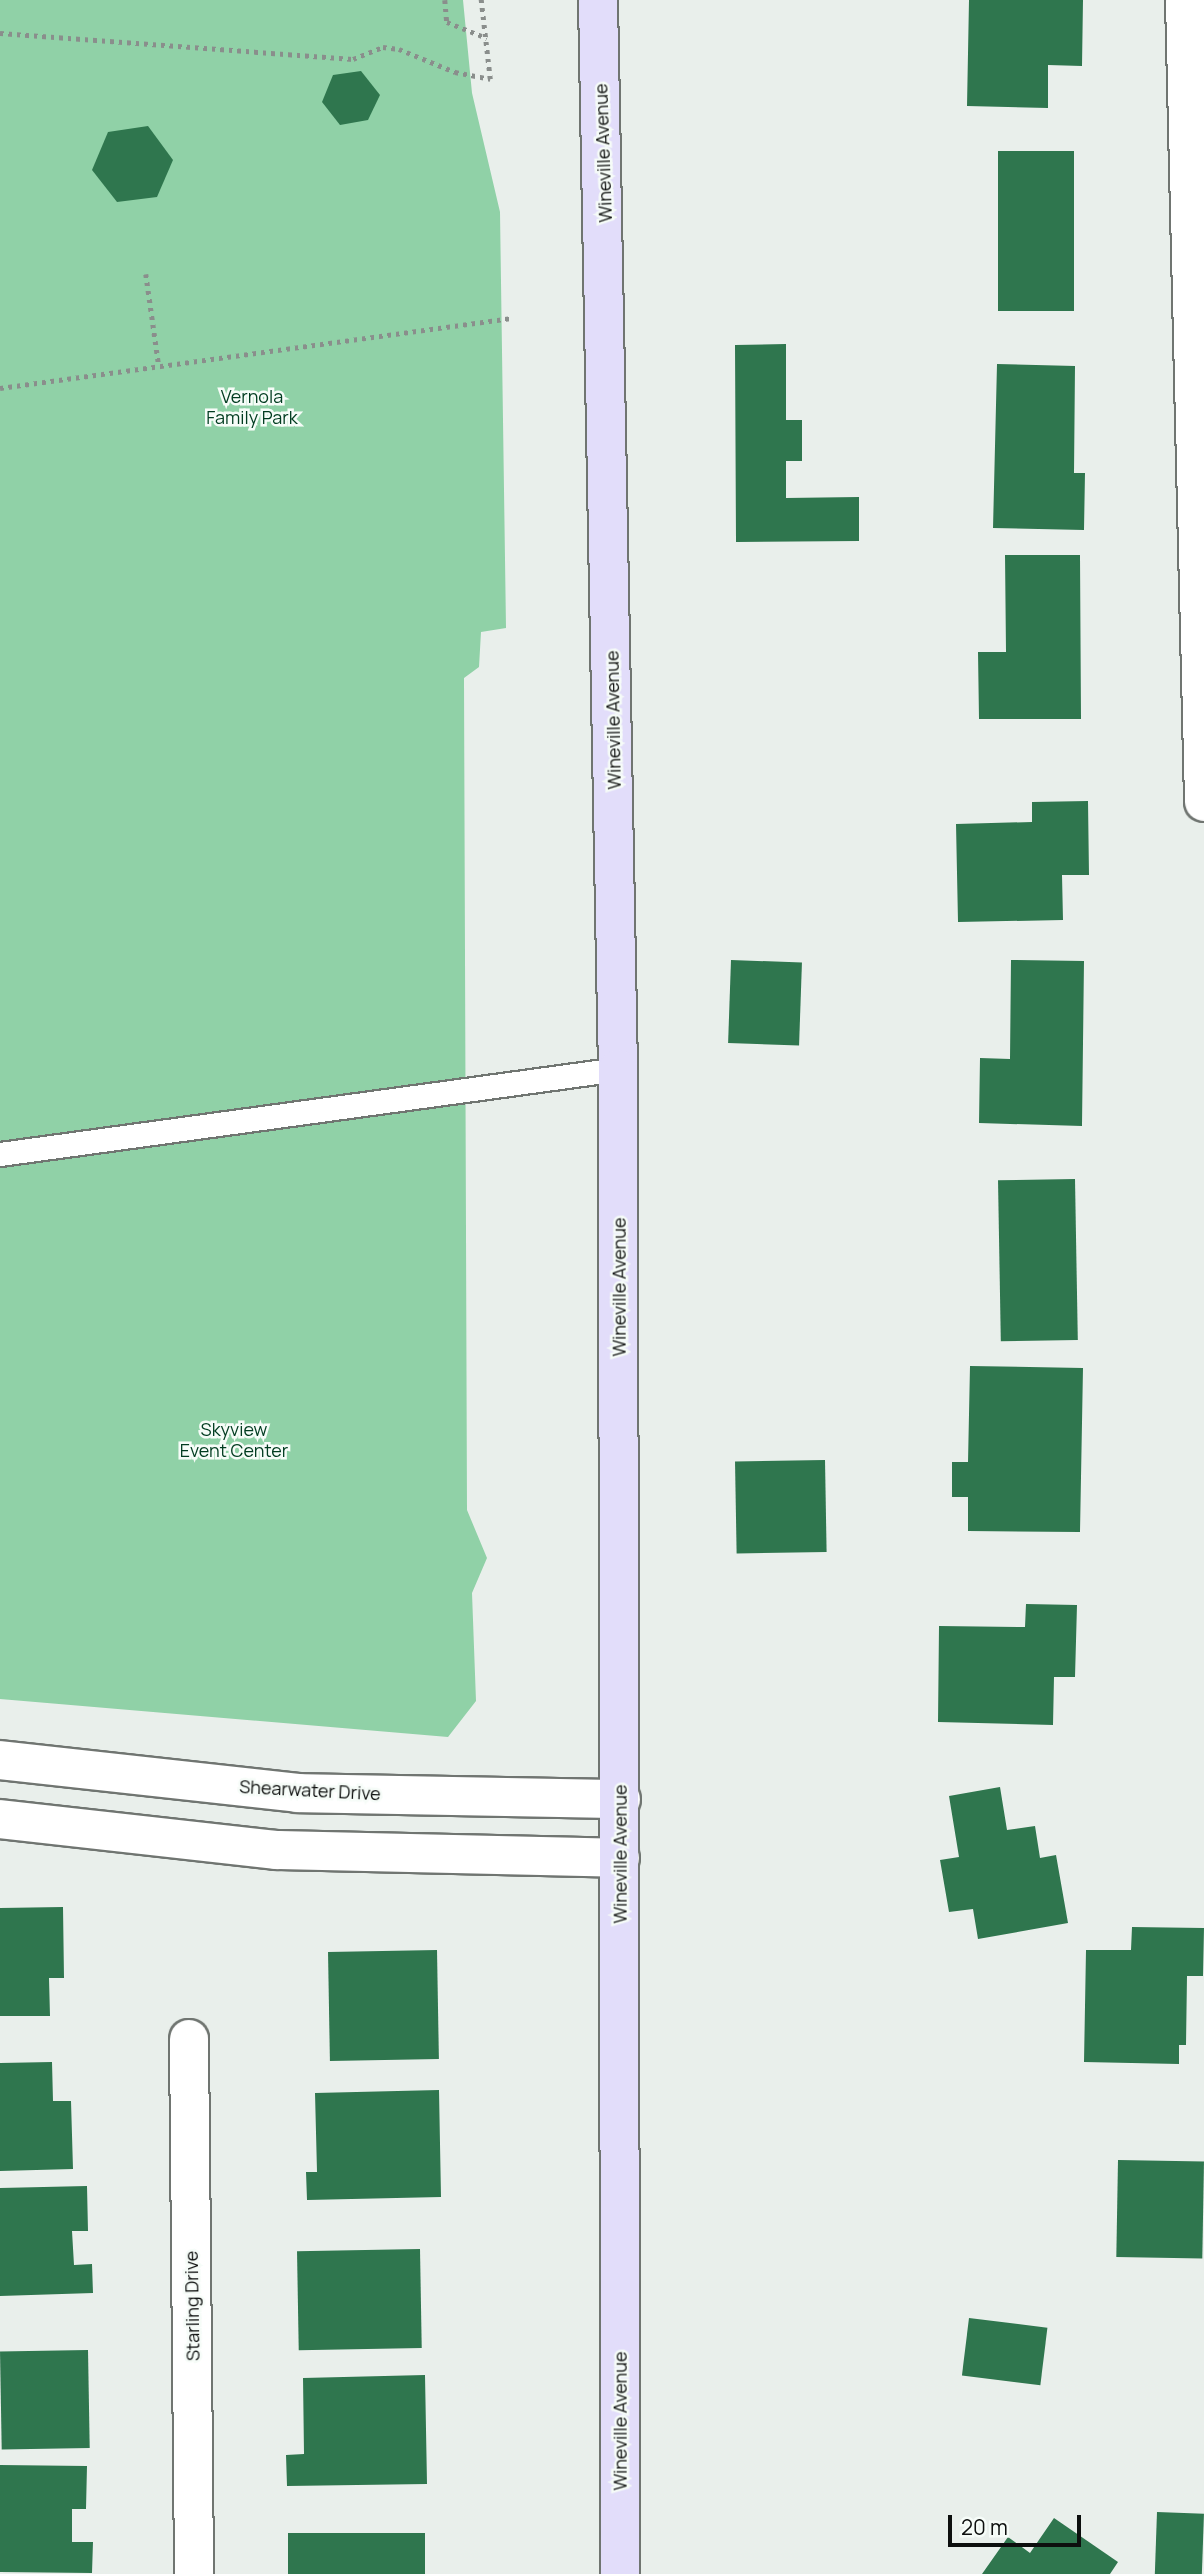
<!DOCTYPE html>
<html>
<head>
<meta charset="utf-8">
<style>
	body { margin:0 }
	#map { position:relative; width:1204px; height:2574px; overflow:hidden; background:#e9efeb; font-family:Manrope,sans-serif }
	div>[style] { position:absolute }
	.green>* { inset:0; background:#90d1a7 }
	.building>* { inset:0; background:#2f764e; transform-origin:0 0 }
	.path>* { height:4.5px; margin-top:-2.25px; transform-origin:0; background:repeating-linear-gradient(90deg,#8a8e8c 0 3.5px,transparent 0 8.5px) }
	.roads { filter:drop-shadow(2px 0 #707571) drop-shadow(-2px 0 #707571) drop-shadow(0 2px #707571) drop-shadow(0 -2px #707571) }
	.service>* { height:23px; margin:-11.5px; padding:0 11.5px; transform-origin:11.5px; border-radius:11.5px; background:#fff }
	.minor>* { height:38px; margin:-19px; padding:0 19px; transform-origin:19px; border-radius:19px; background:#fff }
	.tertiary>* { height:38px; margin:-19px; padding:0 19px; transform-origin:19px; border-radius:19px; background:#fff }
	.secondary>* { height:38px; margin:-19px; padding:0 19px; transform-origin:19px; border-radius:19px; background:#e2ddfa }
	span { translate:-50% -50%; white-space:nowrap; text-align:center; line-height:1.15; -webkit-text-stroke:5px #f6fcf8; paint-order:stroke }
	.street-label { font-size:18px; color:#0d0f0e }
	.park-label { font-size:18px; color:#013c20 }
	.scale { position:absolute; left:948px; top:2515px; width:133px; height:32px; box-sizing:border-box; border:4px solid #0d0f0e; border-top:0; padding-left:9px; font-size:21px; line-height:24px; white-space:nowrap; color:#0d0f0e; -webkit-text-stroke:5px #f6fcf8; paint-order:stroke }
</style>
</head>
<body>
<div id="map">
	<div class="green">
		<div style="clip-path:polygon(0 0,463px 0,472px 93px,500px 212px,506px 628px,481px 632px,479px 667px,464px 678px,467px 1510px,487px 1558px,472px 1593px,476px 1701px,448px 1737px,0 1699px)"></div>
	</div>
	<div class="building">
		<div style="clip-path:polygon(969px 0,1083px 0,1082px 66px,1048px 65px,1048px 108px,967px 106px)"></div>
		<div style="clip-path:polygon(361px 71px,380px 95px,368px 120px,340px 125px,322px 102px,333px 75px)"></div>
		<div style="clip-path:polygon(148px 126px,173px 160px,157px 197px,117px 202px,92px 170px,108px 132px)"></div>
		<div style="left:998px;top:151px;width:76px;height:160px"></div>
		<div style="clip-path:polygon(786px 344px,786px 420px,802px 420px,802px 461px,786px 461px,786px 498px,859px 497px,859px 541px,736px 542px,735px 345px)"></div>
		<div style="clip-path:polygon(997px 364px,1075px 366px,1074px 473px,1085px 473px,1084px 530px,993px 528px)"></div>
		<div style="clip-path:polygon(1005px 555px,1080px 555px,1081px 719px,979px 719px,978px 652px,1006px 652px)"></div>
		<div style="clip-path:polygon(1088px 801px,1089px 875px,1062px 875px,1063px 920px,958px 922px,956px 824px,1032px 822px,1032px 802px)"></div>
		<div style="left:731px;top:960px;width:71px;height:83px;rotate:2deg"></div>
		<div style="clip-path:polygon(1011px 960px,1084px 961px,1082px 1126px,979px 1123px,980px 1058px,1010px 1059px)"></div>
		<div style="left:1075px;top:1179px;width:161px;height:77px;rotate:89deg"></div>
		<div style="clip-path:polygon(970px 1366px,1083px 1368px,1080px 1532px,968px 1531px,968px 1497px,952px 1497px,952px 1462px,968px 1462px)"></div>
		<div style="left:825px;top:1460px;width:92px;height:90px;rotate:89deg"></div>
		<div style="clip-path:polygon(1026px 1604px,1077px 1605px,1075px 1677px,1054px 1677px,1053px 1725px,938px 1722px,939px 1626px,1025px 1627px)"></div>
		<div style="clip-path:polygon(1000px 1787px,1007px 1830px,1035px 1826px,1040px 1858px,1056px 1855px,1068px 1923px,978px 1939px,973px 1909px,949px 1912px,940px 1860px,959px 1857px,949px 1796px)"></div>
		<div style="clip-path:polygon(63px 1907px,64px 1978px,49px 1978px,50px 2016px,0 2016px,0 1908px)"></div>
		<div style="clip-path:polygon(1132px 1927px,1204px 1928px,1203px 1976px,1187px 1976px,1186px 2045px,1179px 2045px,1179px 2064px,1084px 2062px,1086px 1950px,1131px 1950px)"></div>
		<div style="left:437px;top:1950px;width:109px;height:109px;rotate:89deg"></div>
		<div style="clip-path:polygon(52px 2062px,53px 2101px,71px 2101px,73px 2169px,0 2171px,0 2063px)"></div>
		<div style="clip-path:polygon(439px 2090px,441px 2197px,307px 2200px,306px 2172px,317px 2172px,315px 2093px)"></div>
		<div style="left:1118px;top:2160px;width:86px;height:97px;rotate:1deg"></div>
		<div style="clip-path:polygon(87px 2186px,88px 2231px,72px 2231px,74px 2265px,92px 2264px,93px 2293px,0 2296px,0 2188px)"></div>
		<div style="left:420px;top:2249px;width:99px;height:123px;rotate:89deg"></div>
		<div style="left:969px;top:2318px;width:79px;height:58px;rotate:7deg"></div>
		<div style="left:88px;top:2350px;width:98px;height:88px;rotate:89deg"></div>
		<div style="clip-path:polygon(425px 2375px,427px 2484px,287px 2486px,286px 2455px,304px 2454px,303px 2378px)"></div>
		<div style="clip-path:polygon(0 2465px,87px 2466px,86px 2509px,72px 2509px,72px 2542px,93px 2542px,92px 2573px,0 2572px)"></div>
		<div style="left:1157px;top:2512px;width:47px;height:62px;rotate:2deg"></div>
		<div style="clip-path:polygon(1054px 2518px,1118px 2562px,1110px 2574px,982px 2574px,1008px 2537px,1030px 2553px)"></div>
		<div style="left:425px;top:2533px;width:41px;height:137px;rotate:90deg"></div>
	</div>
	<div class="path">
		<div style="left:445px;top:0;width:22px;rotate:85deg"></div>
		<div style="left:447px;top:22px;width:43px;rotate:21.8deg"></div>
		<div style="left:0;top:33px;width:354px;rotate:4.2deg"></div>
		<div style="left:353px;top:59px;width:32px;rotate:-22deg"></div>
		<div style="left:383px;top:47px;width:16px;rotate:7deg"></div>
		<div style="left:399px;top:49px;width:61px;rotate:22.3deg"></div>
		<div style="left:455px;top:72px;width:36px;rotate:11deg"></div>
		<div style="left:490px;top:79px;width:80px;rotate:-96.5deg"></div>
		<div style="left:146px;top:274px;width:93px;rotate:82deg"></div>
		<div style="left:0;top:388px;width:517px;rotate:-7.79deg"></div>
	</div>
	<div class="roads">
		<div class="service">
			<div style="left:0;top:1154px;width:624px;rotate:-7.83deg"></div>
		</div>
		<div class="minor">
			<div style="left:1185px;top:0;width:802px;rotate:88.64deg"></div>
			<div style="left:189px;top:2039px;width:535px;rotate:89.46deg"></div>
		</div>
		<div class="tertiary">
			<div style="left:0;top:1760px;width:299px;rotate:6.3deg"></div>
			<div style="left:297px;top:1793px;width:324px;rotate:1.1deg"></div>
			<div style="left:0;top:1819px;width:278px;rotate:6.4deg"></div>
			<div style="left:276px;top:1850px;width:344px;rotate:1.3deg"></div>
		</div>
		<div class="secondary">
			<div style="left:598px;top:0;width:1069px;rotate:88.93deg"></div>
			<div style="left:618px;top:1069px;width:1505px;rotate:89.92deg"></div>
		</div>
	</div>
	<div class="street-label">
		<span style="left:603px;top:153px;rotate:-92deg">Wineville Avenue</span>
		<span style="left:613px;top:720px;rotate:-91deg">Wineville Avenue</span>
		<span style="left:619px;top:1287px;rotate:-90deg">Wineville Avenue</span>
		<span style="left:310px;top:1790px;rotate:3deg">Shearwater Drive</span>
		<span style="left:620px;top:1854px;rotate:-90deg">Wineville Avenue</span>
		<span style="left:192px;top:2306px;rotate:-91deg">Starling Drive</span>
		<span style="left:620px;top:2421px;rotate:-90deg">Wineville Avenue</span>
	</div>
	<div class="park-label">
		<span style="left:252px;top:407px">Vernola<br>Family Park</span>
		<span style="left:234px;top:1440px">Skyview<br>Event Center</span>
	</div>
	<div class="scale">20 m</div>
</div>
</body>
</html>
